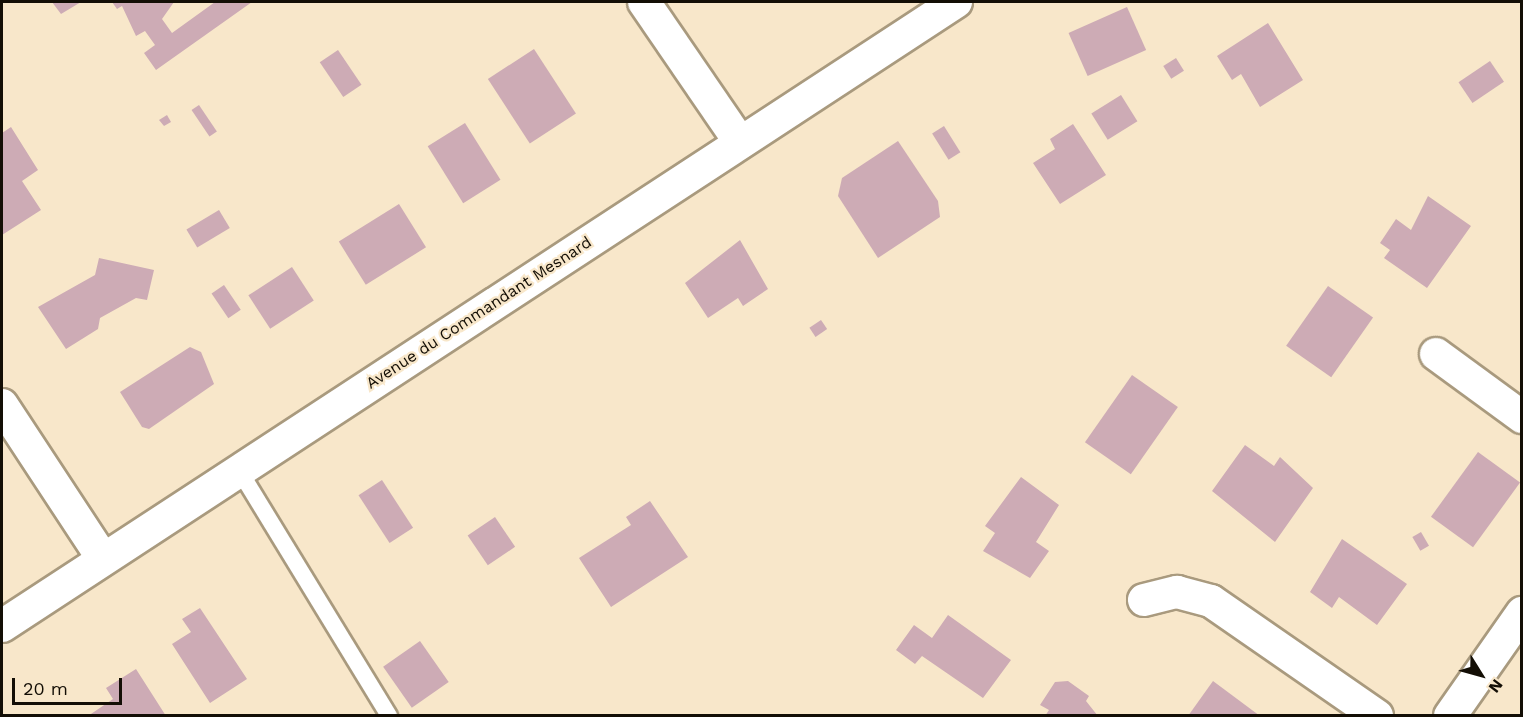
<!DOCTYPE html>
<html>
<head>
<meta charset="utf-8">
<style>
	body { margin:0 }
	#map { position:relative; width:1523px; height:717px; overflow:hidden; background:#f8e7ca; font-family:"Work Sans",sans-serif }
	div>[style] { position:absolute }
	.building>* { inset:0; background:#cdabb5; transform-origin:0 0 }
	.roads { filter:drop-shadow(2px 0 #a99a7e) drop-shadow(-2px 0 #a99a7e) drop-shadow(0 2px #a99a7e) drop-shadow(0 -2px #a99a7e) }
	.service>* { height:16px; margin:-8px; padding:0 8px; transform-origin:8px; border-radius:8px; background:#fff }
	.minor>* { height:32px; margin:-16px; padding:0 16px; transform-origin:16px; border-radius:16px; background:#fff }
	span { translate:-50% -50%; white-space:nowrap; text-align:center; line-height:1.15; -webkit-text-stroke:4.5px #f8e7ca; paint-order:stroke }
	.street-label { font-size:16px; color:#130e05 }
	.frame { position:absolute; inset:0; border:3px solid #130e05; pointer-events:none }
	.north { position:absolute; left:1451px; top:645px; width:60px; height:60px; -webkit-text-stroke:4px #f8e7ca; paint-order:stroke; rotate:127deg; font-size:16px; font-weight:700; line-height:24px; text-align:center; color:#130e05 }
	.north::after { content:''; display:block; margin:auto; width:21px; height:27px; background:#130e05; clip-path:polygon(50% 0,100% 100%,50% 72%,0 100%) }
	.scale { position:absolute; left:12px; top:678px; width:110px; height:27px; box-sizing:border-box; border:3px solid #130e05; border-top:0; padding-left:8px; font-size:18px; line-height:21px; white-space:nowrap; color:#130e05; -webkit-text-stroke:4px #f8e7ca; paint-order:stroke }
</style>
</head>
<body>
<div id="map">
	<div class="building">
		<div style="clip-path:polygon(52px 2px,81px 2px,61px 14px)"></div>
		<div style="clip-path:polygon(112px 2px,174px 2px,162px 19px,172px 33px,215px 2px,252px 2px,156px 70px,144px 53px,155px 45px,145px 31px,136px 36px,122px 6px,117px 9px)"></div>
		<div style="left:1127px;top:7px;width:47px;height:64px;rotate:66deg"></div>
		<div style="clip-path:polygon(1268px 23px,1303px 80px,1260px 107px,1241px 74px,1232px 80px,1217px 56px)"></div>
		<div style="left:534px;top:49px;width:77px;height:55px;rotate:57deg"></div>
		<div style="left:338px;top:50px;width:42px;height:22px;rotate:56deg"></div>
		<div style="left:1176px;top:58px;width:15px;height:15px;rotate:58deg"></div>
		<div style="left:1490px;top:61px;width:25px;height:38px;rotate:56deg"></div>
		<div style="left:1121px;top:95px;width:31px;height:35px;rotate:58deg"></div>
		<div style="left:199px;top:105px;width:32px;height:9px;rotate:56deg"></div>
		<div style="clip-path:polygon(167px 115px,171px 122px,164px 126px,159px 120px)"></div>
		<div style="left:465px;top:123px;width:67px;height:44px;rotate:58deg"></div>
		<div style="clip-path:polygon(1073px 124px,1106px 175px,1060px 204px,1033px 163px,1055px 149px,1050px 139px)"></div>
		<div style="left:944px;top:126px;width:31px;height:14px;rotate:58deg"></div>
		<div style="clip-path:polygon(11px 127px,38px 170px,22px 181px,41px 210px,2px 235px,2px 133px)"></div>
		<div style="clip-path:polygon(898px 141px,938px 201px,940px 217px,878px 258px,838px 196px,842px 178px)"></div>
		<div style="clip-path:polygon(1428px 196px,1471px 226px,1427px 288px,1384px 258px,1390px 250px,1380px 243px,1396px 219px,1411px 230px)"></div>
		<div style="left:399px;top:204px;width:51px;height:71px;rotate:58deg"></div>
		<div style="left:219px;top:210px;width:21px;height:38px;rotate:59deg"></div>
		<div style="clip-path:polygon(740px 240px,768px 289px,743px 306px,738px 298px,708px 318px,685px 283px)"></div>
		<div style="clip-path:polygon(99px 258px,154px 270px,147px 300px,136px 298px,100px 318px,98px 329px,66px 349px,38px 307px,95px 275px)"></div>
		<div style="left:292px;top:267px;width:40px;height:52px;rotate:57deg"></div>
		<div style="left:224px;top:285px;width:30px;height:15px;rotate:56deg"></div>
		<div style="left:1328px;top:286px;width:55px;height:73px;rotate:35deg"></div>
		<div style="left:821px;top:320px;width:11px;height:14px;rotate:56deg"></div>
		<div style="clip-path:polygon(190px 347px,201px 352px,214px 384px,149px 429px,142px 427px,120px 392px)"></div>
		<div style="left:1132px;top:375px;width:56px;height:82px;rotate:35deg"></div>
		<div style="clip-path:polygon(1245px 445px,1274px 466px,1280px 457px,1313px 488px,1275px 542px,1212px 491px)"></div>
		<div style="left:1478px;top:452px;width:52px;height:80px;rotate:36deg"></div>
		<div style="clip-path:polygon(1021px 477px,1059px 505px,1036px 542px,1049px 551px,1030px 578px,983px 551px,995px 533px,985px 526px)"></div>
		<div style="left:382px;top:480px;width:57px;height:28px;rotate:57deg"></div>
		<div style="clip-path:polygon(650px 501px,688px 557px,611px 607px,579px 558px,631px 525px,626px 517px)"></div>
		<div style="left:495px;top:517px;width:36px;height:33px;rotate:56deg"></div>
		<div style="left:1421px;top:532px;width:16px;height:10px;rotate:60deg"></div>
		<div style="clip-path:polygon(1342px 539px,1407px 584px,1377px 625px,1339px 597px,1332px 608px,1310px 592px)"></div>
		<div style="clip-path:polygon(200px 608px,247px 679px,210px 703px,172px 644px,191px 632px,182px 619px)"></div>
		<div style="clip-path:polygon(948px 615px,1011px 660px,983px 698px,922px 656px,915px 664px,896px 650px,914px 625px,932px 638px)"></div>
		<div style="left:420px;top:641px;width:50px;height:45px;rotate:55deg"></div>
		<div style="clip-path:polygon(136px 669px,166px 716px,88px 716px,113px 699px,106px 688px)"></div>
		<div style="clip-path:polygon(1068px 681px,1089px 696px,1086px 701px,1098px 716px,1045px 716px,1049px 710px,1040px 705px,1055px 682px)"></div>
		<div style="clip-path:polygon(1213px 681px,1260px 716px,1188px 716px)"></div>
	</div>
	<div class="roads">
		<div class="service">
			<div style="left:239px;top:470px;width:288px;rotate:58.6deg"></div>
		</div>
		<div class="minor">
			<div style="left:644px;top:2px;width:170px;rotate:55.6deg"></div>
			<div style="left:1436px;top:354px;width:107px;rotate:36.2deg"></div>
			<div style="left:2px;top:405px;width:184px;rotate:56.7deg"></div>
			<div style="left:1144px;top:600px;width:34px;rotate:-14deg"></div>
			<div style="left:1177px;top:592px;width:35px;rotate:15deg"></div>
			<div style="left:1211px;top:601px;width:202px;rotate:34.7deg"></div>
			<div style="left:2px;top:626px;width:1140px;rotate:-33.19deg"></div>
			<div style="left:1450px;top:716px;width:126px;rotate:-55deg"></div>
		</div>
	</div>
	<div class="street-label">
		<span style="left:479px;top:313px;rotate:-33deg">Avenue du Commandant Mesnard</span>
	</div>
	<div class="frame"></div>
	<div class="north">N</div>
	<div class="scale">20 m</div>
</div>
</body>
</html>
